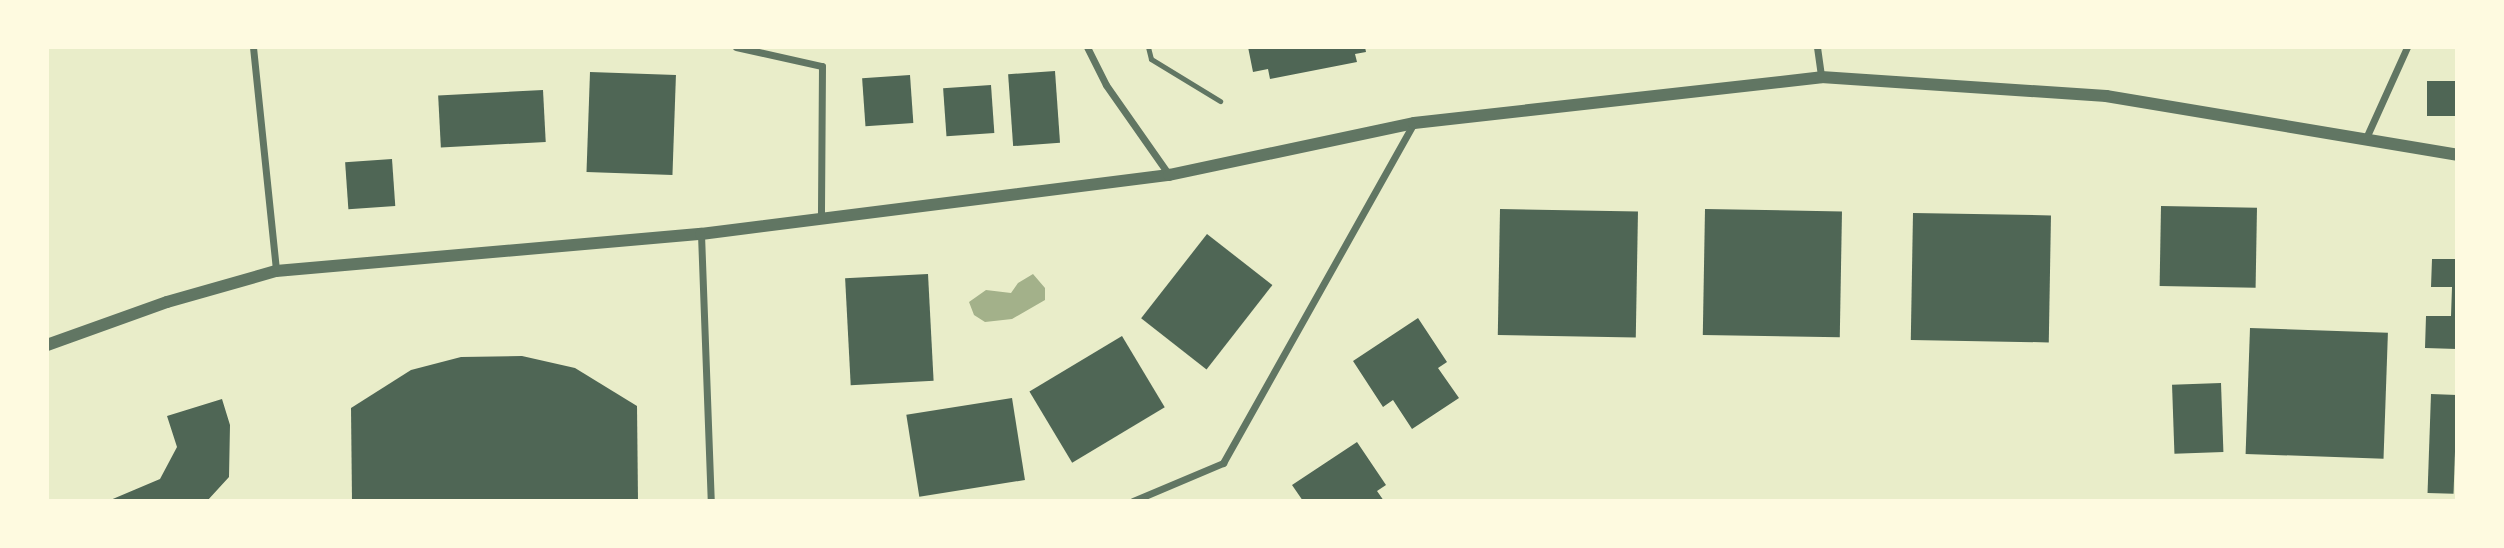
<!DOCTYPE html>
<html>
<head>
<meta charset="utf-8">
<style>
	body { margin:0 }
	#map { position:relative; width:2504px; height:548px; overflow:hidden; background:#e9edc9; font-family:Helvetica,sans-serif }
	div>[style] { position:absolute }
	.water>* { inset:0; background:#a3b18a }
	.building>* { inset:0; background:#4f6655; transform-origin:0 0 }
	.service>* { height:5px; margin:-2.5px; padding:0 2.5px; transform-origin:2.5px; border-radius:2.5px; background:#617663 }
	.minor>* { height:7px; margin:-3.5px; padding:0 3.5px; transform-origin:3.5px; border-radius:3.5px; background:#617663 }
	.tertiary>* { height:12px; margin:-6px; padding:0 6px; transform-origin:6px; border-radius:6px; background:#617663 }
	span { translate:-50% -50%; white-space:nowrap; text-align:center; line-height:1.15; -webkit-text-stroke:5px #fefae0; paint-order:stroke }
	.frame { position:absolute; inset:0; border:49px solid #fefae0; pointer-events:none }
</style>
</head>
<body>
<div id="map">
	<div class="water">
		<div style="clip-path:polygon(1033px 274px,1045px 288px,1045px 300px,1012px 319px,985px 322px,974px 315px,969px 302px,986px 290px,1011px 293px,1018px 283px)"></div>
	</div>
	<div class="building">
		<div style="clip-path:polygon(1248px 47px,1365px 47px,1366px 52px,1355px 54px,1357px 62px,1270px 79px,1268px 69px,1253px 72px)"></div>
		<div style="left:1055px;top:71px;width:72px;height:47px;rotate:86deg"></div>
		<div style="left:590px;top:72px;width:86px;height:100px;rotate:2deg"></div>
		<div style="left:910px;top:75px;width:48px;height:48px;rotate:86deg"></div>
		<div style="left:2457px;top:81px;width:35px;height:30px;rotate:90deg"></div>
		<div style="left:991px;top:85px;width:48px;height:48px;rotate:86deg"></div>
		<div style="left:543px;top:90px;width:52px;height:105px;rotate:87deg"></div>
		<div style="left:392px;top:159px;width:47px;height:47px;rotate:86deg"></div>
		<div style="left:2161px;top:206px;width:96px;height:80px;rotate:1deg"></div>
		<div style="left:1500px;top:209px;width:138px;height:126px;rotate:1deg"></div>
		<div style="left:1705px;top:209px;width:137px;height:126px;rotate:1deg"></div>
		<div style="left:1913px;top:213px;width:138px;height:127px;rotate:1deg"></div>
		<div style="left:1207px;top:234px;width:83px;height:107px;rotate:38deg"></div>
		<div style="clip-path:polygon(2432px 259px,2457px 259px,2457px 349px,2425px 348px,2426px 316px,2451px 316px,2452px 287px,2431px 287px)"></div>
		<div style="left:928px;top:274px;width:107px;height:83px;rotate:87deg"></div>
		<div style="clip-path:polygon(1418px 318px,1447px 362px,1438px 368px,1459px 398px,1412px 429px,1393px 400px,1383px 407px,1353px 361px)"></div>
		<div style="left:2250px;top:328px;width:138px;height:126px;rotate:2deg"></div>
		<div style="left:1122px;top:336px;width:83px;height:108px;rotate:59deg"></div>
		<div style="clip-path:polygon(522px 356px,575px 368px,637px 406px,638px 501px,352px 501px,351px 408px,411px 370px,461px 357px)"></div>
		<div style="left:2221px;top:383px;width:69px;height:49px;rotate:88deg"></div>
		<div style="left:2431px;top:394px;width:26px;height:99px;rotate:2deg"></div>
		<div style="left:1012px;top:398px;width:83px;height:107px;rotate:81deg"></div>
		<div style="clip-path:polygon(222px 399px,230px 425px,229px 477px,207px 501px,108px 501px,160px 479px,177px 447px,167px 416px)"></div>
		<div style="clip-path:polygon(1357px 442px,1386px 485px,1377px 491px,1384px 501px,1303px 501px,1292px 485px)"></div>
	</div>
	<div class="service">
		<div style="left:1148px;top:47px;width:12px;rotate:76deg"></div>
		<div style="left:1151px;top:59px;width:81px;rotate:31.3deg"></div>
	</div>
	<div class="minor">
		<div style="left:253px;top:47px;width:225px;rotate:84.1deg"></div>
		<div style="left:736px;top:47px;width:88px;rotate:12.5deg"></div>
		<div style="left:822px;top:66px;width:152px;rotate:90.4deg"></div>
		<div style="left:1087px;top:47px;width:42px;rotate:63.4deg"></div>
		<div style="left:1106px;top:85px;width:110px;rotate:55deg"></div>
		<div style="left:1817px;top:47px;width:30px;rotate:82deg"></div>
		<div style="left:2366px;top:138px;width:100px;rotate:-65.7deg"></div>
		<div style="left:701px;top:234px;width:267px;rotate:87.9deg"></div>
		<div style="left:1133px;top:501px;width:98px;rotate:-22.9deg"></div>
		<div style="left:1223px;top:463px;width:389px;rotate:-60.7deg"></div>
	</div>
	<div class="tertiary">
		<div style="left:47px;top:345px;width:127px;rotate:-19.7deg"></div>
		<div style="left:167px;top:302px;width:113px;rotate:-15.9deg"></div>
		<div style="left:276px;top:271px;width:427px;rotate:-5deg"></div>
		<div style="left:701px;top:234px;width:472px;rotate:-7.2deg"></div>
		<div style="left:1169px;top:175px;width:250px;rotate:-12deg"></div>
		<div style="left:1414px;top:123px;width:410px;rotate:-6.4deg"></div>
		<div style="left:1821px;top:77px;width:286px;rotate:3.8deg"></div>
		<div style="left:2106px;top:96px;width:356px;rotate:9.5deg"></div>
	</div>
	<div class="frame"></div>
</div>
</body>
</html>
